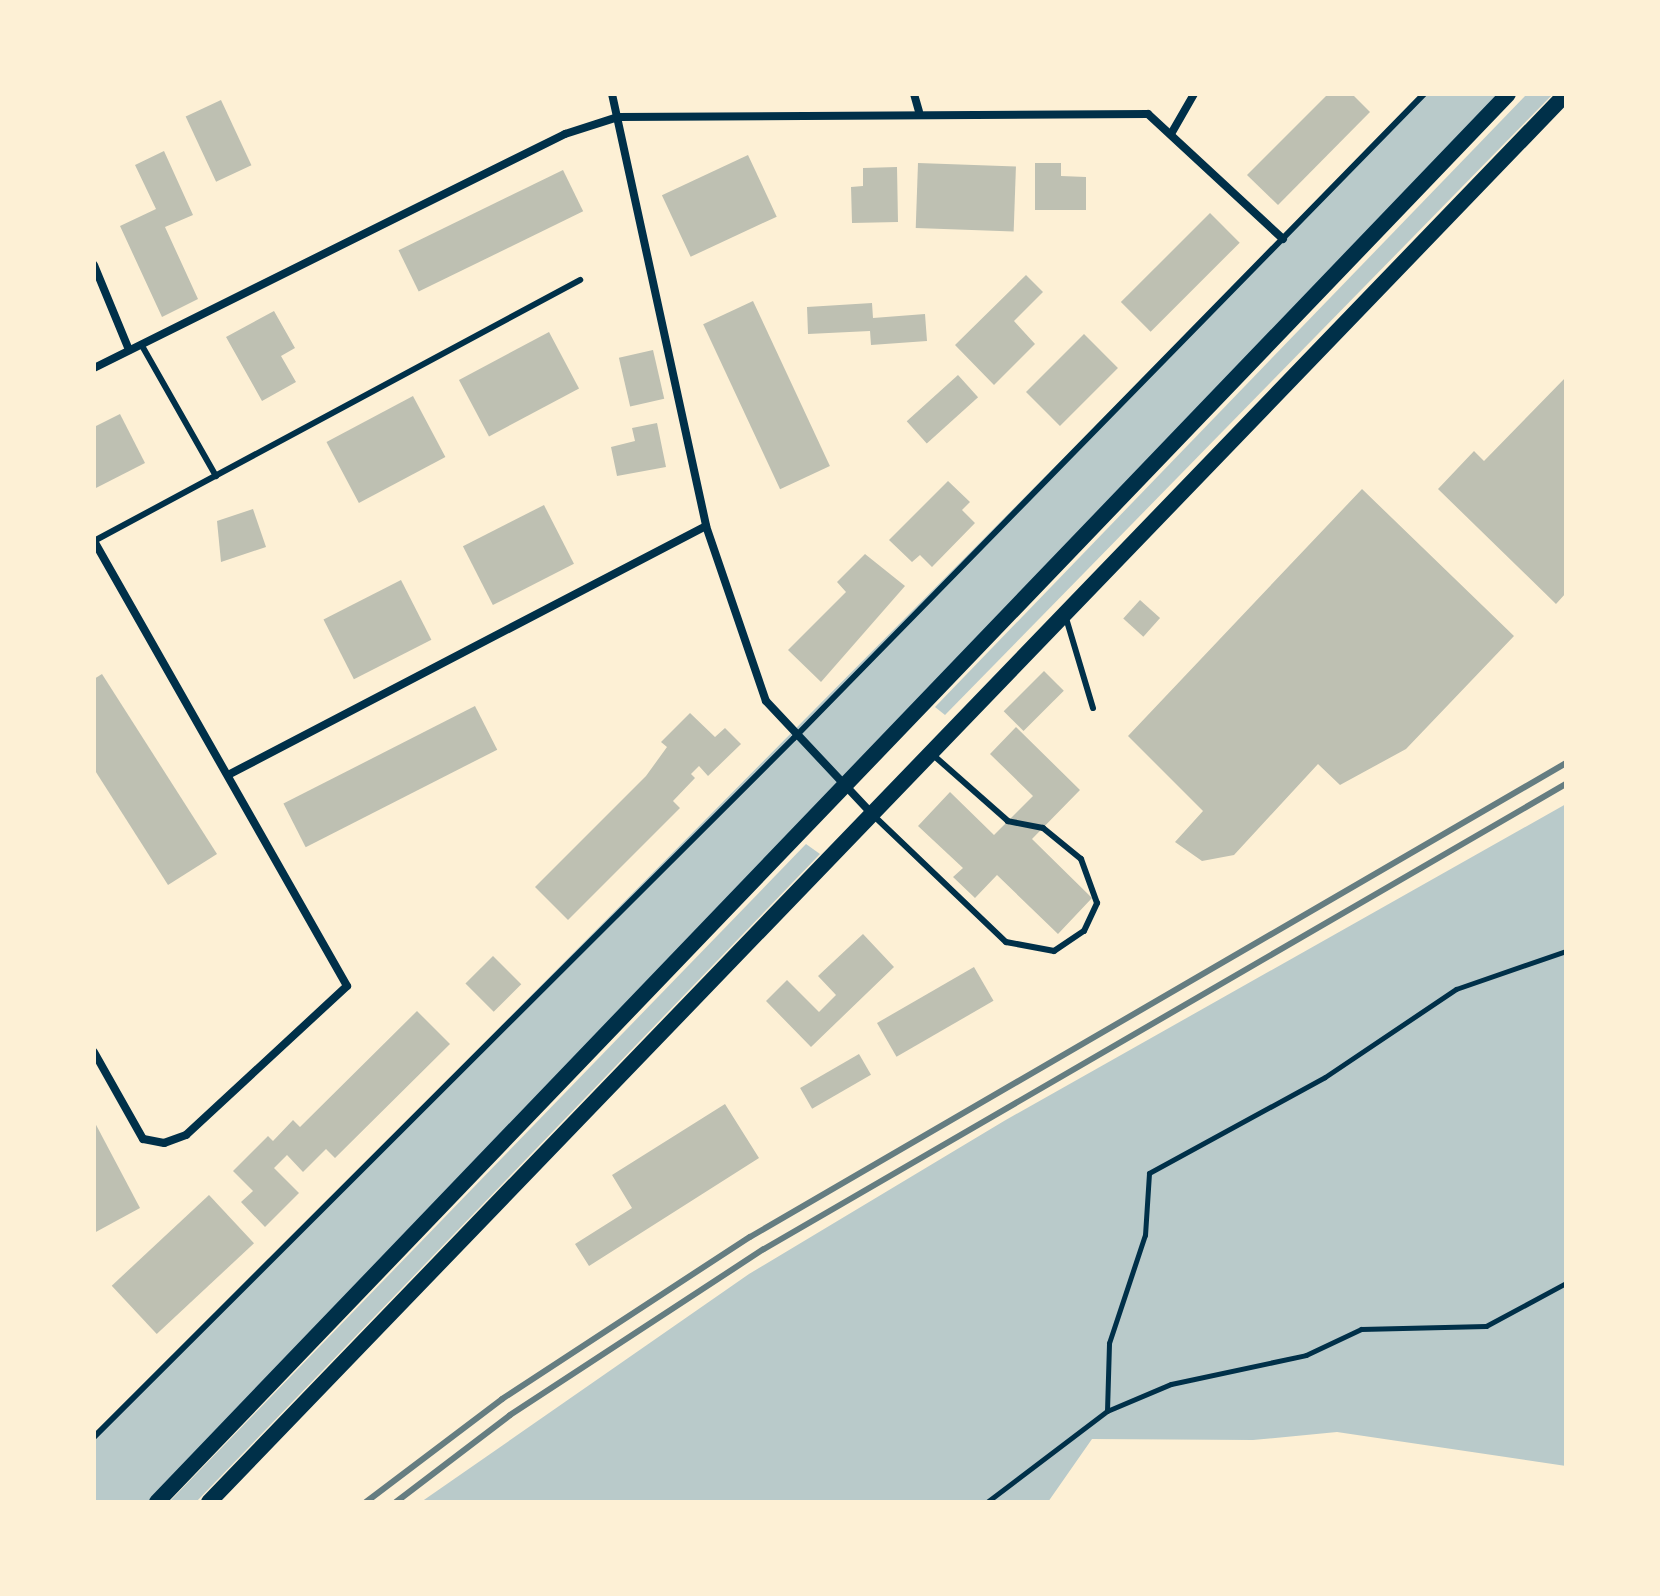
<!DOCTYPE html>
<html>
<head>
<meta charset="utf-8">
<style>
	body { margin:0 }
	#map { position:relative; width:1660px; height:1596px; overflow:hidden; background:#fdf0d5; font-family:Helvetica,sans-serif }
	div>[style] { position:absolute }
	.green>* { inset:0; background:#b9caca }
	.building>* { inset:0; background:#bec0b2; transform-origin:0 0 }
	.path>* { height:5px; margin:-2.5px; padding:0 2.5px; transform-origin:2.5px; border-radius:2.5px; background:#003049 }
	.service>* { height:6px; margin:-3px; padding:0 3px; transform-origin:3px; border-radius:3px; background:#003049 }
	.minor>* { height:8px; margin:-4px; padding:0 4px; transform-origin:4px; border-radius:4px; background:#003049 }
	.secondary>* { height:16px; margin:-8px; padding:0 8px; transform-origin:8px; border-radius:8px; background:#003049 }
	.rail>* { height:6px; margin:-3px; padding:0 3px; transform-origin:3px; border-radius:3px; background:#657d81 }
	span { translate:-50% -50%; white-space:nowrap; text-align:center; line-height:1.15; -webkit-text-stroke:6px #fdf0d5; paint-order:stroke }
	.frame { position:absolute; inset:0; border:96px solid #fdf0d5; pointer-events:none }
</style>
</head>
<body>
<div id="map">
	<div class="green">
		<div style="clip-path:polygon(1424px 94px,1508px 94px,157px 1502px,94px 1502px,94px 1437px)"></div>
		<div style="clip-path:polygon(1527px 94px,1553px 94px,945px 715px,935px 707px)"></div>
		<div style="clip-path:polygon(1566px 804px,1566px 1466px,1337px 1432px,1253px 1440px,1092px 1439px,1048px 1502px,421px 1502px,749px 1274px,1004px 1121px)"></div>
		<div style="clip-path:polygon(806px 844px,820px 854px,196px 1502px,169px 1502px)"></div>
	</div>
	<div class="building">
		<div style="clip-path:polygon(1328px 94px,1352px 94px,1370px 112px,1278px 205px,1247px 175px)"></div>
		<div style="left:221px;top:100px;width:72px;height:39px;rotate:65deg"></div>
		<div style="clip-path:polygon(164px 151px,193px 215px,165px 227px,198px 299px,162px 317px,120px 226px,156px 209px,135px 165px)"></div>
		<div style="left:748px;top:155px;width:68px;height:95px;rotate:65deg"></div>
		<div style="left:918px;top:163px;width:98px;height:65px;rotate:2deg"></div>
		<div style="clip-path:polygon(1035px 163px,1061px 163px,1061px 176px,1086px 177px,1086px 210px,1035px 210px)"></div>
		<div style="clip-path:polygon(897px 167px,898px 222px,852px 223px,851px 187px,863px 186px,863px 168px)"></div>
		<div style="left:563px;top:170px;width:46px;height:183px;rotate:64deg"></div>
		<div style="left:1210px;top:213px;width:42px;height:126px;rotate:45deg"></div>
		<div style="clip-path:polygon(1026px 275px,1043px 292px,1014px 321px,1035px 344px,994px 385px,955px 345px)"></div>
		<div style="left:753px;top:301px;width:182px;height:55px;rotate:65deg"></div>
		<div style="clip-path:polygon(872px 303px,873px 318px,925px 314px,927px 341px,871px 345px,870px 331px,808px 334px,807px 307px)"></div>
		<div style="clip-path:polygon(274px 311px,295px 348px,281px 356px,296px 382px,262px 401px,226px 337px)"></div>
		<div style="left:549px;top:332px;width:64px;height:102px;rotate:62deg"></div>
		<div style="left:1084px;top:334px;width:48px;height:82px;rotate:45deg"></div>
		<div style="left:653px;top:350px;width:50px;height:35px;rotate:77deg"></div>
		<div style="left:958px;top:375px;width:30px;height:69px;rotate:48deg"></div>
		<div style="clip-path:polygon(1566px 377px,1566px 593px,1556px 604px,1438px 489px,1474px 451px,1484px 461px)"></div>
		<div style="left:413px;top:396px;width:69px;height:98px;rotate:62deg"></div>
		<div style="clip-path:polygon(120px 414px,145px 463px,94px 489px,94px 427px)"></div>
		<div style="clip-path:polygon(657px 423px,666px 467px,617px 476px,611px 447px,635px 441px,632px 428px)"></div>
		<div style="clip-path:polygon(948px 481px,970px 502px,962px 510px,975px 523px,932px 567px,920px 555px,912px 562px,889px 540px)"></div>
		<div style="clip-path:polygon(1362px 489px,1514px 636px,1406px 749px,1340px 785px,1318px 764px,1234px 855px,1202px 861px,1175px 842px,1203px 811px,1128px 736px)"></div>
		<div style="left:544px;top:505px;width:66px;height:91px;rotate:63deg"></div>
		<div style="clip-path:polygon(253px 509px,266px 547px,221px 562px,217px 521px)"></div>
		<div style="clip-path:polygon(865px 554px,905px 586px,821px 682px,788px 650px,846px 592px,837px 582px)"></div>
		<div style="left:401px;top:580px;width:67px;height:87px;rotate:63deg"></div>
		<div style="left:1140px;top:600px;width:27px;height:25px;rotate:42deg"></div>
		<div style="left:1044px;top:671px;width:28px;height:57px;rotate:45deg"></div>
		<div style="clip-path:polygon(102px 674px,217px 854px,168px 885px,94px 769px,94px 679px)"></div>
		<div style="left:475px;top:706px;width:49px;height:215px;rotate:63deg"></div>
		<div style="clip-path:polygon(690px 713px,715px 737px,725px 728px,741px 744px,708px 776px,699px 766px,691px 774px,695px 778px,673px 801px,680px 808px,568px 920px,535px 887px,646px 776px,667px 747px,661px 742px)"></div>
		<div style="clip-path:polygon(1016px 727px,1080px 790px,1032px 839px,1092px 898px,1058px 934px,997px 875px,975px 898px,953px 877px,963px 868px,918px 826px,950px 792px,994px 835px,1033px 796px,990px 754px)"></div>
		<div style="clip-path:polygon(863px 934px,894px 967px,811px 1047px,766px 1001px,787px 980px,819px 1012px,836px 995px,818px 976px)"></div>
		<div style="left:493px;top:956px;width:40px;height:39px;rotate:45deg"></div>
		<div style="left:974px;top:967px;width:39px;height:112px;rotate:60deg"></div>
		<div style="clip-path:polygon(417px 1011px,450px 1044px,335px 1158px,326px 1149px,303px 1172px,287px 1155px,274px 1168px,299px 1193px,265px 1227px,241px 1202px,253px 1191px,233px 1171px,268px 1136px,273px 1141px,293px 1120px,300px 1127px)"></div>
		<div style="left:859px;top:1054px;width:24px;height:68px;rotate:60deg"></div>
		<div style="clip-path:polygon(725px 1104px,759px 1158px,589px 1266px,575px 1244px,632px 1208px,612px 1175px)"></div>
		<div style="clip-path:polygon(94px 1121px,140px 1208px,94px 1233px)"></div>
		<div style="left:209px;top:1195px;width:66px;height:133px;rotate:47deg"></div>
	</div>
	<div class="path">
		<div style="left:1107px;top:1411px;width:68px;rotate:-88.3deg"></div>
		<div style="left:1109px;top:1343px;width:114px;rotate:-71.6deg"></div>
		<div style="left:1145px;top:1235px;width:62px;rotate:-86.3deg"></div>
		<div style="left:1149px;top:1173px;width:200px;rotate:-28.6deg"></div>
		<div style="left:1325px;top:1077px;width:158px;rotate:-33.9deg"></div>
		<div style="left:1456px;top:989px;width:116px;rotate:-19.1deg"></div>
		<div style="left:987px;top:1502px;width:151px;rotate:-37.2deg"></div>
		<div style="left:1107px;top:1411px;width:69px;rotate:-22.9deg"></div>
		<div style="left:1171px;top:1384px;width:138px;rotate:-12.1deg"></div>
		<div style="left:1306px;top:1355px;width:61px;rotate:-25.3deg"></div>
		<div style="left:1361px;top:1329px;width:125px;rotate:-1.4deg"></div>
		<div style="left:1486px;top:1326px;width:91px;rotate:-28.3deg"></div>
	</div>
	<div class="service">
		<div style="left:141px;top:344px;width:152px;rotate:60.4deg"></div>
		<div style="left:94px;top:541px;width:552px;rotate:-28.24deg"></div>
		<div style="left:1066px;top:618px;width:94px;rotate:73.3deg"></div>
		<div style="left:873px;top:815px;width:184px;rotate:43.7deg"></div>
		<div style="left:1006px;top:942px;width:49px;rotate:10.6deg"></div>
		<div style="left:1054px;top:951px;width:36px;rotate:-34deg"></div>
		<div style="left:1084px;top:931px;width:31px;rotate:-65deg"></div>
		<div style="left:1097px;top:903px;width:47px;rotate:-110deg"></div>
		<div style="left:1081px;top:859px;width:49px;rotate:-140.8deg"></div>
		<div style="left:1043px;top:828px;width:36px;rotate:-169deg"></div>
		<div style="left:1008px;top:821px;width:101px;rotate:-138.6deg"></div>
		<div style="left:94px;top:1437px;width:989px;rotate:-44.96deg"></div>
		<div style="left:794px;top:738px;width:901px;rotate:-45.63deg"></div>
	</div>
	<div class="minor">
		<div style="left:612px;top:94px;width:442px;rotate:77.7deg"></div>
		<div style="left:706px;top:526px;width:185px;rotate:71.1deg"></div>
		<div style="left:766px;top:701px;width:156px;rotate:46.8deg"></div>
		<div style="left:914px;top:94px;width:18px;rotate:74deg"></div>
		<div style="left:1171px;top:134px;width:46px;rotate:-60.1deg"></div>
		<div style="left:94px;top:265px;width:92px;rotate:67.6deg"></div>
		<div style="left:94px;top:368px;width:526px;rotate:-26.42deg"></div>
		<div style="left:565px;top:134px;width:56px;rotate:-17.8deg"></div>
		<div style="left:618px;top:117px;width:530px;rotate:-0.32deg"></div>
		<div style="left:1148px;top:114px;width:184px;rotate:42.8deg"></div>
		<div style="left:94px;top:541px;width:512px;rotate:60.38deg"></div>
		<div style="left:347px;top:986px;width:219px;rotate:137.2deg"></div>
		<div style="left:186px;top:1135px;width:23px;rotate:160deg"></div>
		<div style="left:164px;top:1143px;width:21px;rotate:-169deg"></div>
		<div style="left:143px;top:1139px;width:100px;rotate:-119.4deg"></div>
		<div style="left:228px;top:775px;width:539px;rotate:-27.52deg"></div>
	</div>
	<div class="secondary">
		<div style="left:157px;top:1502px;width:1951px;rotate:-46.18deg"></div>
		<div style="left:209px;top:1502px;width:1955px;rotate:-46.06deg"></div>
	</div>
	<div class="rail">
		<div style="left:366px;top:1502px;width:171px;rotate:-37.1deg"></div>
		<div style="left:502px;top:1399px;width:296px;rotate:-33.2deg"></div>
		<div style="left:750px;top:1237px;width:944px;rotate:-30.15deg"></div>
		<div style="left:396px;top:1502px;width:143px;rotate:-37.3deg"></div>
		<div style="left:510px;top:1415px;width:303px;rotate:-33.2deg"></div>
		<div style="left:764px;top:1249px;width:927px;rotate:-30.11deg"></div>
	</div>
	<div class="frame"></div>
</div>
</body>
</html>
